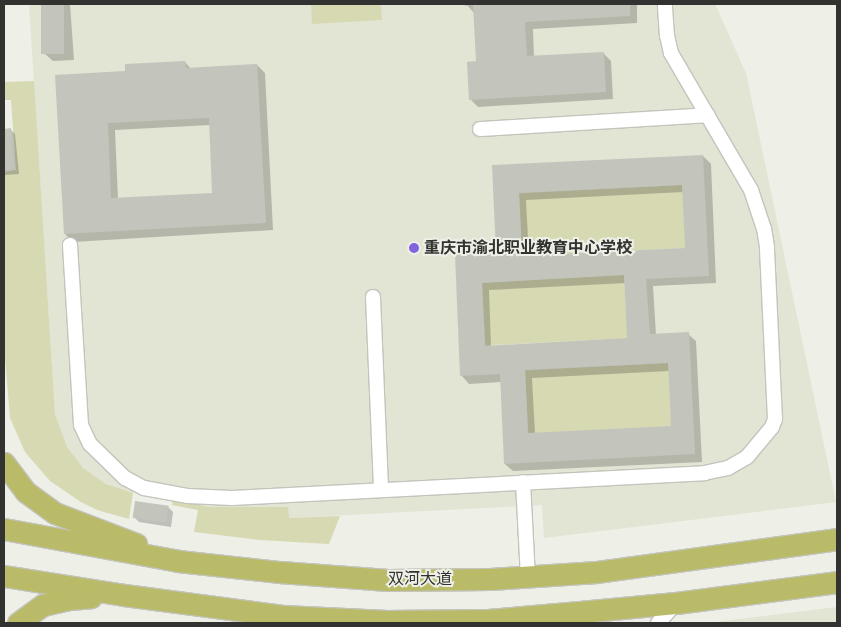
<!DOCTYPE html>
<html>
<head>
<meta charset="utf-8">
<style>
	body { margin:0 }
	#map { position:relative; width:841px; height:627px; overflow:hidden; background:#eeefe6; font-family:Spectral,"Noto Sans SC",serif }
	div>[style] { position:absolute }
	.built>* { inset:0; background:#e2e4d4 }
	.green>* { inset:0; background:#d6d9b2; transform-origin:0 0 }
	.shadow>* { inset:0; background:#0003 }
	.building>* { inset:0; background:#c3c4bc; transform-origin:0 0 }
	.roads { filter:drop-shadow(1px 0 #c3c4bc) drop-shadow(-1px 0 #c3c4bc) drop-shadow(0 1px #c3c4bc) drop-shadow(0 -1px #c3c4bc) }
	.street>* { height:14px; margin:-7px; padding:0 7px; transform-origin:7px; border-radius:7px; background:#fff }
	.primary>* { height:21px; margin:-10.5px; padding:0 10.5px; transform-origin:10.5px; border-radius:10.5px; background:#b9bb68 }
	.dots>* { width:14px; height:14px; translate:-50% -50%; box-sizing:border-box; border:2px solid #eeefe6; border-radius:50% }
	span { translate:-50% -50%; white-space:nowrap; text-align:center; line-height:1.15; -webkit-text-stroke:4px #eeefe6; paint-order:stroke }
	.poi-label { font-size:16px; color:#323330; font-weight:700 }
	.left { translate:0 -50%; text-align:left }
	.street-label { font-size:16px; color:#323330 }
	.frame { position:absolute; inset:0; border:5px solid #323330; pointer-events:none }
</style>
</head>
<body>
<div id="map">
	<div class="built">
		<div style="clip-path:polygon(29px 4px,715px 4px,746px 73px,836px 502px,544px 538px,542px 505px,288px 518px,287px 507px,210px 507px,119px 490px,93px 477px,73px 458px,62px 437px,55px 415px)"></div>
		<div style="clip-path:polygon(837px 607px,837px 623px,708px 623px)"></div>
	</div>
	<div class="green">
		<div style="clip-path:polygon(311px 4px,381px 4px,382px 20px,312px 24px)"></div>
		<div style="clip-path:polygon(34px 81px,55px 415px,67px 447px,83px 468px,106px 484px,133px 493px,129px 519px,97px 510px,81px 502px,50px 481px,25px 452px,10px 418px,4px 346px,4px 172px,16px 170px,11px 100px,4px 100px,4px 82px)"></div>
		<div style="left:682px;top:185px;width:63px;height:163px;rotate:87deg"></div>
		<div style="left:624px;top:275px;width:63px;height:142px;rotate:87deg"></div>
		<div style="left:668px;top:363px;width:63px;height:143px;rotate:87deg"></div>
		<div style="clip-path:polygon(173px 500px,210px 507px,288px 507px,289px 518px,340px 516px,329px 544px,260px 540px,194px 532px,198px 510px,172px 505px)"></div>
	</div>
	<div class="shadow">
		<div style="clip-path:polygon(42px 4px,70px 4px,74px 60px,53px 61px,45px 54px)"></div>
		<div style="clip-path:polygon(466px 4px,640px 4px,637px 4px,637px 23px,533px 29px,534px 57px,603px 53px,611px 61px,613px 99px,478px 107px,470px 99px,477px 62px,474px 13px)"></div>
		<div style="clip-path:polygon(evenodd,185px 62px,191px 69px,257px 65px,265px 73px,273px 230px,73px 242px,65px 234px,127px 72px,185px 62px,210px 125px,214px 194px,118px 199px,115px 130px,210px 125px)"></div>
		<div style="clip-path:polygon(10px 129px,15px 134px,19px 174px,4px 175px,4px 130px)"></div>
		<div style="clip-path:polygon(evenodd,703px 156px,711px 164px,716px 283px,653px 286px,656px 335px,688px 334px,696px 341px,702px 462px,513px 471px,505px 464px,501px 382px,469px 384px,462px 376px,456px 256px,497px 254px,494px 166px,703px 156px,683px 192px,686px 249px,529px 257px,526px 200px,683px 192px,703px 156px,626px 283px,629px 339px,491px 347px,489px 290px,626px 283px,703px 156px,669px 371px,672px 427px,535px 434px,532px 378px,669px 371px)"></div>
		<div style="clip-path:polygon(168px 507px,173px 512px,171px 527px,139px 522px,134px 517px)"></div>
	</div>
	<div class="building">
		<div style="left:41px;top:4px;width:23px;height:50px"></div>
		<div style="clip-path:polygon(464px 4px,630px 4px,630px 16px,525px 22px,527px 56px,604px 52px,606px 92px,469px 100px,467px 62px,476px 61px,473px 5px,465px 6px)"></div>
		<div style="clip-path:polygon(evenodd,185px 61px,186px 68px,257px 64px,266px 223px,64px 234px,55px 75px,125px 71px,125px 64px,185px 61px,209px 118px,212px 193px,111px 198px,108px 123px,209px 118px)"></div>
		<div style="clip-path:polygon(11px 128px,14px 169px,4px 170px,4px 129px)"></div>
		<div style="clip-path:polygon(evenodd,703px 155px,709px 276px,646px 279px,650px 334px,689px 332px,695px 454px,504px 464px,500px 374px,460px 376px,455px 254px,496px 252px,492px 165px,703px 155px,682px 185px,685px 248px,522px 256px,519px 193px,682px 185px,703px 155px,624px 275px,627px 338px,485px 346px,482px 283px,624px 275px,703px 155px,668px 363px,671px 426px,528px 433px,525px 370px,668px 363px)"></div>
		<div style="left:135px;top:501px;width:34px;height:17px;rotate:8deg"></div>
	</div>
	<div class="roads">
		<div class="street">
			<div style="left:480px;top:129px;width:228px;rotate:-3.5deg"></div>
			<div style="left:70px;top:245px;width:180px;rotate:86.5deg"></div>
			<div style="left:81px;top:425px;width:21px;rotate:65deg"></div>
			<div style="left:90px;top:444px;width:49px;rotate:44.2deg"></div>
			<div style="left:125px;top:478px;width:21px;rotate:28deg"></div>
			<div style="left:144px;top:488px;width:45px;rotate:10.3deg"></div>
			<div style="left:188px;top:496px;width:44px;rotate:2.6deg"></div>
			<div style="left:232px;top:498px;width:473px;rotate:-3deg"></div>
			<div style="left:704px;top:473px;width:25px;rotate:-12deg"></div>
			<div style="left:728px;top:468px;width:22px;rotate:-30deg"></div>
			<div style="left:747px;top:457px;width:39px;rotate:-50deg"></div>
			<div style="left:772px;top:427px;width:9px;rotate:-69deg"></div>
			<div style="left:775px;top:419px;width:172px;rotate:-92.7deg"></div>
			<div style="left:767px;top:247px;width:18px;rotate:-99deg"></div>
			<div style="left:764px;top:229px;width:41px;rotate:-108.4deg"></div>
			<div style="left:751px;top:190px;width:159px;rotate:-120.3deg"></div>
			<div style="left:671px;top:53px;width:17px;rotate:-103deg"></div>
			<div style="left:667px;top:36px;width:32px;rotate:-94deg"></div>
			<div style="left:373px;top:297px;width:193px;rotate:87.6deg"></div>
			<div style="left:523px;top:482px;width:94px;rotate:87deg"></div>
			<div style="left:658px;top:623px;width:27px;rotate:-48deg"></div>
		</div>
		<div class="primary">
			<div style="left:4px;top:463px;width:36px;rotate:53deg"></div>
			<div style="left:26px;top:492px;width:36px;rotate:36deg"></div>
			<div style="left:55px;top:513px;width:87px;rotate:20.9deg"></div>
			<div style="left:4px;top:529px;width:177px;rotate:10.4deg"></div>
			<div style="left:178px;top:561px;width:103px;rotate:6.2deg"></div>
			<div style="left:280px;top:572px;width:108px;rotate:4.2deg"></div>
			<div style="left:388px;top:580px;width:102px;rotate:-0.6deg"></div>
			<div style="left:490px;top:579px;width:107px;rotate:-3.7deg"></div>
			<div style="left:597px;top:572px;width:242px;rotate:-7.8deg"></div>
			<div style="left:4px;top:576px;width:121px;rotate:9deg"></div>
			<div style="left:124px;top:595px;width:160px;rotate:7.5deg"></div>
			<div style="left:283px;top:616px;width:104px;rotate:2.8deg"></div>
			<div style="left:387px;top:621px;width:101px;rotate:-0.6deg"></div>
			<div style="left:488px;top:620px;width:92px;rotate:-5deg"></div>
			<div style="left:580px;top:612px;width:96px;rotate:-5.4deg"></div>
			<div style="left:676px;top:603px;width:162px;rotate:-7.4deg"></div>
			<div style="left:18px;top:623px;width:31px;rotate:-36deg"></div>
			<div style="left:43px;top:605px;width:28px;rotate:-13deg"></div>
			<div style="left:70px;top:599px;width:21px;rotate:-5deg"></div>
		</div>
	</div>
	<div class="dots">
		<div style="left:414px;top:248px;background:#8263df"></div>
	</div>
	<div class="poi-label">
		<span class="left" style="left:424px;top:248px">重庆市渝北职业教育中心学校</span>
	</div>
	<div class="street-label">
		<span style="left:420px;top:579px">双河大道</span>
	</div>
	<div class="frame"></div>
</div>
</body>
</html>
